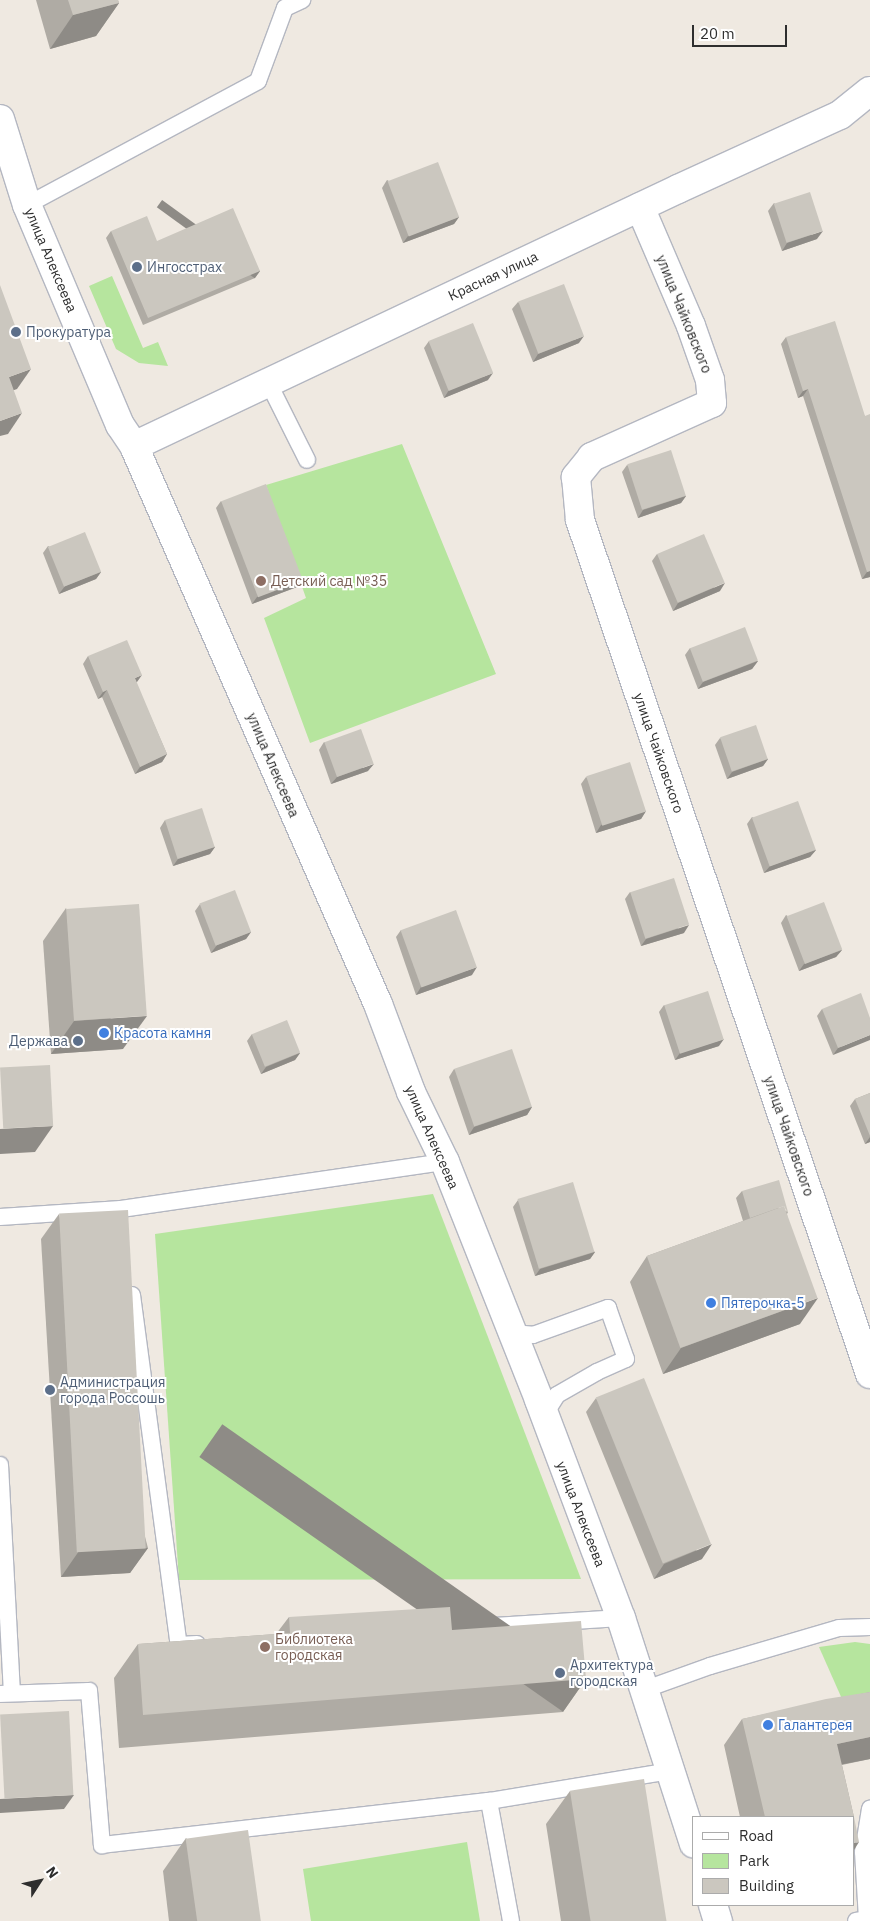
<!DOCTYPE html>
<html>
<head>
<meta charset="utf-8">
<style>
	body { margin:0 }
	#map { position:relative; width:870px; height:1921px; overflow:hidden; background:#efe9e1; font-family:"IBM Plex Sans",sans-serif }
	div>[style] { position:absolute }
	.green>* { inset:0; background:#b6e59e }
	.roads { filter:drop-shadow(1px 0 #b4b7c1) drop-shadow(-1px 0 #b4b7c1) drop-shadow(0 1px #b4b7c1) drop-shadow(0 -1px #b4b7c1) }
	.lane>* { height:16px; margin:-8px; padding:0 8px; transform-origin:8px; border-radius:8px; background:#fff }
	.street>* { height:28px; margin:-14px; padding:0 14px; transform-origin:14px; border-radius:14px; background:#fff }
	.wall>* { inset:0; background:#afaba4 }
	.shaded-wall>* { inset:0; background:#8e8b86; transform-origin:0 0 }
	.building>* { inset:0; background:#cbc7bf; transform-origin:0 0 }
	.dots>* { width:14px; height:14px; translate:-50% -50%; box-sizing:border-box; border:2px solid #fff; border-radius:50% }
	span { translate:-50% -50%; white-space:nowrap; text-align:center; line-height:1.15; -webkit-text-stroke:4px #fff; paint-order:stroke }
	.street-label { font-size:14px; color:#2e2e2e }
	.service-label { font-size:14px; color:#4e5e75 }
	.left { translate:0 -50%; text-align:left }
	.right { translate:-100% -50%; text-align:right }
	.education-label { font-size:14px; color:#785e54 }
	.shop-label { font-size:14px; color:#366cbe }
	.legend { position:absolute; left:692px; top:1816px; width:162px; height:90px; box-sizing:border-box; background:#fff; border:1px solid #ababab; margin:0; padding:6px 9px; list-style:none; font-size:15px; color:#2e2e2e }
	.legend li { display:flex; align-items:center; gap:10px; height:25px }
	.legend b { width:25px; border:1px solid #ababab }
	.north { position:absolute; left:15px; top:1856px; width:50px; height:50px; -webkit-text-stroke:4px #fff; paint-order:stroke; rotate:55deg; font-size:14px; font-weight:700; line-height:20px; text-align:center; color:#2e2e2e }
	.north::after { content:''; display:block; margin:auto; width:18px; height:22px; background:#2e2e2e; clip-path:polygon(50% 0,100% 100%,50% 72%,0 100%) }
	.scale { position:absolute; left:692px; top:25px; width:95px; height:22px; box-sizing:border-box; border:2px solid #2e2e2e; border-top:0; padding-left:6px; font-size:15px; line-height:18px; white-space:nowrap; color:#2e2e2e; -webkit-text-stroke:4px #fff; paint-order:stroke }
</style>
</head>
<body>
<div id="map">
	<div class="green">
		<div style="clip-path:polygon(112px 276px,143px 348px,158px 342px,168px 366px,139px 363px,116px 349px,89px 286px)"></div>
		<div style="clip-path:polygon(402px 444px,496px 674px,310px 743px,264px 618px,306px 598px,266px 485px)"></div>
		<div style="clip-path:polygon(433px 1194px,581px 1579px,179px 1580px,155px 1234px)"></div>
		<div style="clip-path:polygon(855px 1642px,870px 1644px,870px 1704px,846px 1708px,819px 1647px)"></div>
		<div style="clip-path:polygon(467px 1842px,480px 1921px,311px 1921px,303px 1869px)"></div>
	</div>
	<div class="roads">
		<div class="lane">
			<div style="left:27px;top:205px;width:262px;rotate:-28.2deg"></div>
			<div style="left:258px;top:81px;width:78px;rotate:-69.7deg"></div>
			<div style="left:285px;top:8px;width:19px;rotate:-25deg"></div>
			<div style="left:268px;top:382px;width:87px;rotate:63.4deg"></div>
			<div style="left:0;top:1217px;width:121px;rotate:-3.8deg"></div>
			<div style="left:121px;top:1209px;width:327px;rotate:-8.3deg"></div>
			<div style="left:132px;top:1295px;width:353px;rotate:82.4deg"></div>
			<div style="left:179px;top:1645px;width:18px;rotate:-3deg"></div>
			<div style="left:512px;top:1333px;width:21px;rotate:5deg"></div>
			<div style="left:533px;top:1335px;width:80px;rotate:-19.8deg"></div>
			<div style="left:608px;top:1308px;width:54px;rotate:70.6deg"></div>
			<div style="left:626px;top:1359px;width:32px;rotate:156deg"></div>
			<div style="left:597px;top:1372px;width:46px;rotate:150.1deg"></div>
			<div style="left:557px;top:1395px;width:26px;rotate:122deg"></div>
			<div style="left:0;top:1465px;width:228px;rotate:87deg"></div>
			<div style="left:431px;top:1630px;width:190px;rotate:-3.6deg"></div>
			<div style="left:646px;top:1689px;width:68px;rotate:-19.8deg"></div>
			<div style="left:710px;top:1666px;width:134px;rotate:-16.4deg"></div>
			<div style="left:839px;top:1628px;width:31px;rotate:-2deg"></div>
			<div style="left:0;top:1694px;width:89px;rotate:-1.9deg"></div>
			<div style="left:89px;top:1691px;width:155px;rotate:85.2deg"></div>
			<div style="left:102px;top:1845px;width:389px;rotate:-6.5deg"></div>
			<div style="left:489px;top:1801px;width:184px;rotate:-9.4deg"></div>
			<div style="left:489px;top:1801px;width:122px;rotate:79.6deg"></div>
			<div style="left:856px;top:1921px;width:11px;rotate:-10deg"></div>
			<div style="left:867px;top:1919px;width:67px;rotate:-93.4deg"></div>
			<div style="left:863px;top:1852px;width:44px;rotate:-80.8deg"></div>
		</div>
		<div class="street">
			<div style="left:0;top:119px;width:90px;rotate:72.6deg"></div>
			<div style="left:27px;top:205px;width:239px;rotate:67.1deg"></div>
			<div style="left:120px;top:425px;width:25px;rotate:56deg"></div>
			<div style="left:134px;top:446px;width:602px;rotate:-25.29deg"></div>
			<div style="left:678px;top:189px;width:178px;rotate:-24.6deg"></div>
			<div style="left:840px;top:115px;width:38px;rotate:-39deg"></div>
			<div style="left:640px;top:207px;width:129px;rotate:66.8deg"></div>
			<div style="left:691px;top:326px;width:57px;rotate:70.6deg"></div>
			<div style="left:710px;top:380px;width:23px;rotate:85deg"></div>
			<div style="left:712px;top:403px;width:132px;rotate:155.8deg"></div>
			<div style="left:592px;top:457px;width:26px;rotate:129deg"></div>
			<div style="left:576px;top:477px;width:43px;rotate:84.7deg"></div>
			<div style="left:580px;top:520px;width:902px;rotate:71.24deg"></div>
			<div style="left:134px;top:446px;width:609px;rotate:66.38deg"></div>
			<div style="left:378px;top:1004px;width:94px;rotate:69.4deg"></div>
			<div style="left:411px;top:1092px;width:78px;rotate:64.1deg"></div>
			<div style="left:445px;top:1162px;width:256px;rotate:68.4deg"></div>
			<div style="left:539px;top:1400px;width:233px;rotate:69.4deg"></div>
			<div style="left:621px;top:1618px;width:237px;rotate:72.1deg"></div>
			<div style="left:713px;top:1905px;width:17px;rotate:73deg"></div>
		</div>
	</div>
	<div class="wall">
		<div style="clip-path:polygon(36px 0,118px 0,119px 3px,96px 36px,50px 49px)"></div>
		<div style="clip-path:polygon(387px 180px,459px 217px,454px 224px,403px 243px,382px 188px)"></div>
		<div style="clip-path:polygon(774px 203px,817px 239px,782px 251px,768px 211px)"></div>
		<div style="clip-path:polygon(111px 231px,260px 271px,255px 278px,143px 325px,106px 238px)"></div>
		<div style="clip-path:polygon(518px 302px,579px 343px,533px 362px,512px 309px)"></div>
		<div style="clip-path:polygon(786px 337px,865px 416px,870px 577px,862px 579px,803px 396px,798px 398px,781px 344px)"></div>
		<div style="clip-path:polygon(429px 341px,488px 380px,444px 398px,424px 348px)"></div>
		<div style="clip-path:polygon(627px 465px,686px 496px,681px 503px,638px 518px,622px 472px)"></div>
		<div style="clip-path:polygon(221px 501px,297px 587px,252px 604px,216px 508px)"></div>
		<div style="clip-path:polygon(48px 546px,101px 572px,96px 579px,59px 594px,43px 553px)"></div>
		<div style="clip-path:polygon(657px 554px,720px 591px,673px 611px,652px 561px)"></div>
		<div style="clip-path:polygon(690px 648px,758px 661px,752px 669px,698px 689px,685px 655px)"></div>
		<div style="clip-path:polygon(88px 656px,136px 683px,167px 754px,162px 762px,135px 774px,102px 697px,98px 699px,83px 664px)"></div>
		<div style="clip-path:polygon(720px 738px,768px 759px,763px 766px,727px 779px,715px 745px)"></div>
		<div style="clip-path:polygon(324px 742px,368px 771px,331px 784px,319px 750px)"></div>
		<div style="clip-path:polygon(586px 777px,646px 811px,641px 819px,596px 833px,581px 784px)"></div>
		<div style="clip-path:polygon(752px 817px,816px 850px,810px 857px,764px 873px,747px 824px)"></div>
		<div style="clip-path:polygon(165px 820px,215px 847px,210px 854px,173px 866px,160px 828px)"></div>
		<div style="clip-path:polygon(630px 892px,684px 933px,641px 946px,625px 899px)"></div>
		<div style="clip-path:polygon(200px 904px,251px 932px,246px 939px,211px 953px,195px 911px)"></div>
		<div style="clip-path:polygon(66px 908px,123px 1049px,51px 1054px,43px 941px)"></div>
		<div style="clip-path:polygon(786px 915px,842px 950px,836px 957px,799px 971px,781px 923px)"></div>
		<div style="clip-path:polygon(401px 930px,472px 975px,416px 995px,396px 937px)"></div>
		<div style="clip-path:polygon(664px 1005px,719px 1046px,675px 1060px,659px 1012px)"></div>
		<div style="clip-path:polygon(822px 1009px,870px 1018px,833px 1055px,817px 1016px)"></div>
		<div style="clip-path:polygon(252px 1034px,300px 1053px,295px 1060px,261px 1074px,247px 1041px)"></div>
		<div style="clip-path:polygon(454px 1069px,532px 1107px,527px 1115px,469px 1135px,449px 1077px)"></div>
		<div style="clip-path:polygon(870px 1093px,870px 1142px,865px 1144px,850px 1106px,855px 1099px)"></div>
		<div style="clip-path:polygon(742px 1191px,788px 1212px,787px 1214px,800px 1324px,663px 1374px,630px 1282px,647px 1256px,743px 1221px,736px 1198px)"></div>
		<div style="clip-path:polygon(518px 1200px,595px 1252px,590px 1259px,535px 1276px,513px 1207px)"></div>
		<div style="clip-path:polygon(59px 1214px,148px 1548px,130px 1573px,61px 1577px,41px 1239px)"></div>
		<div style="clip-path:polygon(596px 1398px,702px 1559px,654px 1579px,586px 1412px)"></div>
		<div style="clip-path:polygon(289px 1617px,452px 1630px,586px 1679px,563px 1712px,119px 1748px,114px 1678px,138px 1644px,276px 1634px)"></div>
		<div style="clip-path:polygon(870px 1692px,870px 1759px,842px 1765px,854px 1817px,740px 1817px,724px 1745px,742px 1719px)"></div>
		<div style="clip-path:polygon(570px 1791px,666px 1921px,561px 1921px,546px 1824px)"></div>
		<div style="clip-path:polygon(186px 1838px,260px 1921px,169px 1921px,163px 1871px)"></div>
	</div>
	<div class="shaded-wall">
		<div style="clip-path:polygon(119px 3px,96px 36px,50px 49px,73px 15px)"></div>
		<div style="clip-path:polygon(459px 217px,454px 224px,403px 243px,408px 236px)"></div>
		<div style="clip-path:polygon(823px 231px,817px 239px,782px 251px,787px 243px)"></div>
		<div style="left:260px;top:271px;width:9px;height:121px;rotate:126deg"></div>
		<div style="clip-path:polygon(584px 336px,579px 343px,533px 362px,538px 354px)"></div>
		<div style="clip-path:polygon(31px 369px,17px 389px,0 395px,9px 377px)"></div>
		<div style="clip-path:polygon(493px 373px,488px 380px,444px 398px,449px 390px)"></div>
		<div style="clip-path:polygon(808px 389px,803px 396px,798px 398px,803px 391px)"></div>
		<div style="clip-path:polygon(22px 413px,8px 434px,0 436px,0 421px)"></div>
		<div style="clip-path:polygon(686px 496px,681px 503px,638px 518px,643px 510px)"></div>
		<div style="clip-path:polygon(870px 571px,870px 577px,862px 579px,867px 572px)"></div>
		<div style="clip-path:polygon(101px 572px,96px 579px,59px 594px,65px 586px)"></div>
		<div style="clip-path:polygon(302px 580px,297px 587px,252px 604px,257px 597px)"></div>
		<div style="clip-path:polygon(725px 583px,720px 591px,673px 611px,678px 603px)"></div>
		<div style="clip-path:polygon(758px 661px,752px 669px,698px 689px,703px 682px)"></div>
		<div style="clip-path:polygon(142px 675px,137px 682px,129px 685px,135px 678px)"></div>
		<div style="clip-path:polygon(107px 690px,102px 697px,98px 699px,103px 692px)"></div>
		<div style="clip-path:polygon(167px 754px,162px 762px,135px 774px,140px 767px)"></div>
		<div style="clip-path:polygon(768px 759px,763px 766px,727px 779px,732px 772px)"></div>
		<div style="clip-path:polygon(374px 764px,368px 771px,331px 784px,337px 777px)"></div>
		<div style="clip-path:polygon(646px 811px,641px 819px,596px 833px,601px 825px)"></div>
		<div style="clip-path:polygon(215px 847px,210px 854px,173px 866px,178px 859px)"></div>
		<div style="clip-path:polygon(816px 850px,810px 857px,764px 873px,770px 866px)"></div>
		<div style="clip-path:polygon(689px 925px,684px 933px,641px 946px,646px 939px)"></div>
		<div style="clip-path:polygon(251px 932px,246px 939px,211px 953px,217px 945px)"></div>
		<div style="clip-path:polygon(842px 950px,836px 957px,799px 971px,804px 964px)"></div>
		<div style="clip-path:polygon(477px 967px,472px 975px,416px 995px,421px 987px)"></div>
		<div style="clip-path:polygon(147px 1016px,123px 1049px,51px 1054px,74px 1021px)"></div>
		<div style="clip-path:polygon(870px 1035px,870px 1040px,833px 1055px,838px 1048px)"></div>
		<div style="clip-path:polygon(724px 1039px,719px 1046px,675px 1060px,680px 1053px)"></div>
		<div style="clip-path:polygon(300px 1053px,295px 1060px,261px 1074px,266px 1067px)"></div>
		<div style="clip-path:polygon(532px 1107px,527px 1115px,469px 1135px,474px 1127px)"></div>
		<div style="clip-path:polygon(53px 1126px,35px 1152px,0 1154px,0 1129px)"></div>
		<div style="clip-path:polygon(870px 1137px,870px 1142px,865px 1144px)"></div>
		<div style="clip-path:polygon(595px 1252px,590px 1259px,535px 1276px,540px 1269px)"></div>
		<div style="clip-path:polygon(818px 1298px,800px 1324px,663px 1374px,681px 1348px)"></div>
		<div style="clip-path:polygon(712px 1544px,702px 1559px,654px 1579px,664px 1564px)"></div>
		<div style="clip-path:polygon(148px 1548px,130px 1573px,61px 1577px,79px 1551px)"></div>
		<div style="left:586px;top:1679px;width:40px;height:444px;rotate:125deg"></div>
		<div style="clip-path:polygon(870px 1737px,870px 1759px,818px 1769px,837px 1744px)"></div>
		<div style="clip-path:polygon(74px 1795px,64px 1809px,0 1813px,0 1799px)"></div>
		<div style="clip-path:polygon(859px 1842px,854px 1850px,854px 1843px)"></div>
	</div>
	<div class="building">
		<div style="clip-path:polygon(68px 0,118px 0,119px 3px,73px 15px)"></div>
		<div style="left:438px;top:162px;width:59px;height:54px;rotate:69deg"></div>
		<div style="left:810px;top:192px;width:41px;height:38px;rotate:72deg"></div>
		<div style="clip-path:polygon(233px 208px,260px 271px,148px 318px,111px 231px,147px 216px,157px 241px)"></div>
		<div style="left:564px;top:284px;width:56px;height:49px;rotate:69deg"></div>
		<div style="clip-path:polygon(0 285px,31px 369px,9px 377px,22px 413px,0 421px)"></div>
		<div style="clip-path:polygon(835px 321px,865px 416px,870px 414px,870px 571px,867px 572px,808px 389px,803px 391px,786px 337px)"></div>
		<div style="left:473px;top:323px;width:54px;height:48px;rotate:68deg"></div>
		<div style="left:671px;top:450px;width:48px;height:46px;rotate:72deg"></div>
		<div style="left:266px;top:484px;width:103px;height:48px;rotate:69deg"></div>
		<div style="left:85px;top:532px;width:43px;height:40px;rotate:68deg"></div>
		<div style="left:704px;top:534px;width:53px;height:51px;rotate:67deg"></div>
		<div style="left:745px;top:627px;width:36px;height:59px;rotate:69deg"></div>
		<div style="clip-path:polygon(127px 640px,142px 675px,135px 678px,167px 754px,140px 767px,107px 690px,103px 692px,88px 656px)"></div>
		<div style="left:756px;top:725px;width:36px;height:38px;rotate:71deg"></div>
		<div style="left:361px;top:729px;width:37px;height:39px;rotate:70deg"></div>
		<div style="left:630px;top:762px;width:52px;height:46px;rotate:72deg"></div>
		<div style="left:798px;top:801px;width:52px;height:49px;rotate:70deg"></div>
		<div style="left:202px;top:808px;width:41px;height:39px;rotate:72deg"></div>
		<div style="left:674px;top:878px;width:49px;height:46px;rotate:72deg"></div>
		<div style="left:235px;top:890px;width:45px;height:38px;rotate:69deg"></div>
		<div style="left:824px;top:902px;width:51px;height:40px;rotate:69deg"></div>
		<div style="left:139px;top:904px;width:112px;height:73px;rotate:86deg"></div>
		<div style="left:456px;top:910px;width:61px;height:59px;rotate:70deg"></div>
		<div style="left:708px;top:991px;width:51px;height:46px;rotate:72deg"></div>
		<div style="clip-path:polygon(861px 993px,870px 1018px,870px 1035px,838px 1048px,822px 1009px)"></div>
		<div style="left:287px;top:1020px;width:35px;height:38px;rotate:68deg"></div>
		<div style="left:512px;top:1049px;width:61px;height:61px;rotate:71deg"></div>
		<div style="left:50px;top:1065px;width:61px;height:50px;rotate:87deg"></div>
		<div style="clip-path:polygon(870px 1093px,870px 1136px,855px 1099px)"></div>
		<div style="clip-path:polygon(779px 1180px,788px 1212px,787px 1212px,784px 1206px,750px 1218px,742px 1191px)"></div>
		<div style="left:573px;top:1182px;width:73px;height:58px;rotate:73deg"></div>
		<div style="left:784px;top:1206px;width:98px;height:146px;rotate:70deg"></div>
		<div style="left:128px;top:1210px;width:339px;height:69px;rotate:87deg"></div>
		<div style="left:644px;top:1378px;width:179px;height:52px;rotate:68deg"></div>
		<div style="clip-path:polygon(450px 1607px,452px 1630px,581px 1621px,586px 1679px,143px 1715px,138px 1644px,290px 1633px,289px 1617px)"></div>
		<div style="clip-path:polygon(870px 1692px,870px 1737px,837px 1744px,854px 1817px,765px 1817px,742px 1719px,826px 1699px)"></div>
		<div style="left:69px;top:1711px;width:84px;height:69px;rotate:87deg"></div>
		<div style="left:644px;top:1779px;width:144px;height:75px;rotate:81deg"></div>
		<div style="clip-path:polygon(854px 1817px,859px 1842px,854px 1843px)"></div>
		<div style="left:248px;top:1830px;width:92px;height:63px;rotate:82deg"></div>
	</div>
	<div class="dots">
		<div style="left:137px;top:267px;background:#5c6f8a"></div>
		<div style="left:16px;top:332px;background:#5c6f8a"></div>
		<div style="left:261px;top:581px;background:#8d6e63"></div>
		<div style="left:104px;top:1033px;background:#3f7fe0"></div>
		<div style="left:78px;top:1041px;background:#5c6f8a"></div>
		<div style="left:711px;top:1303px;background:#3f7fe0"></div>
		<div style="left:50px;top:1390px;background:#5c6f8a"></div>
		<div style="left:265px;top:1647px;background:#8d6e63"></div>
		<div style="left:560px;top:1673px;background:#5c6f8a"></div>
		<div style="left:768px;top:1725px;background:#3f7fe0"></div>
	</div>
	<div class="street-label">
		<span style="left:51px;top:260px;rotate:67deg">улица Алексеева</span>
		<span style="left:493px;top:276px;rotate:-25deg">Красная улица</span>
		<span style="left:684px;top:314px;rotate:68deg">улица Чайковского</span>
		<span style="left:659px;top:753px;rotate:71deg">улица Чайковского</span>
		<span style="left:273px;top:765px;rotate:67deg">улица Алексеева</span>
		<span style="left:789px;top:1136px;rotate:71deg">улица Чайковского</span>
		<span style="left:432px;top:1137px;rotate:66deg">улица Алексеева</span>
		<span style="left:581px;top:1514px;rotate:69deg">улица Алексеева</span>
	</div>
	<div class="service-label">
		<span class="left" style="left:147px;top:267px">Ингосстрах</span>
		<span class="left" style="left:26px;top:332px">Прокуратура</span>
		<span class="right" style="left:68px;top:1041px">Держава</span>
		<span class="left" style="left:60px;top:1390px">Администрация<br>города Россошь</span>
		<span class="left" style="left:570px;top:1673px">Архитектура<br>городская</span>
	</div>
	<div class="education-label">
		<span class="left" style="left:271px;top:581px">Детский сад №35</span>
		<span class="left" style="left:275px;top:1647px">Библиотека<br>городская</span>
	</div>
	<div class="shop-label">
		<span class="left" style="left:114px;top:1033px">Красота камня</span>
		<span class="left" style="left:721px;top:1303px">Пятерочка-5</span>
		<span class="left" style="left:778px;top:1725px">Галантерея</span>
	</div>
	<ul class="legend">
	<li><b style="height:6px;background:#fff"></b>Road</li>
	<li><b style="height:14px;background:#b6e59e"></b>Park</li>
	<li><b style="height:14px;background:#cbc7bf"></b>Building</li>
	</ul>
	<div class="north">N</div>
	<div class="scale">20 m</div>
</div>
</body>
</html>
